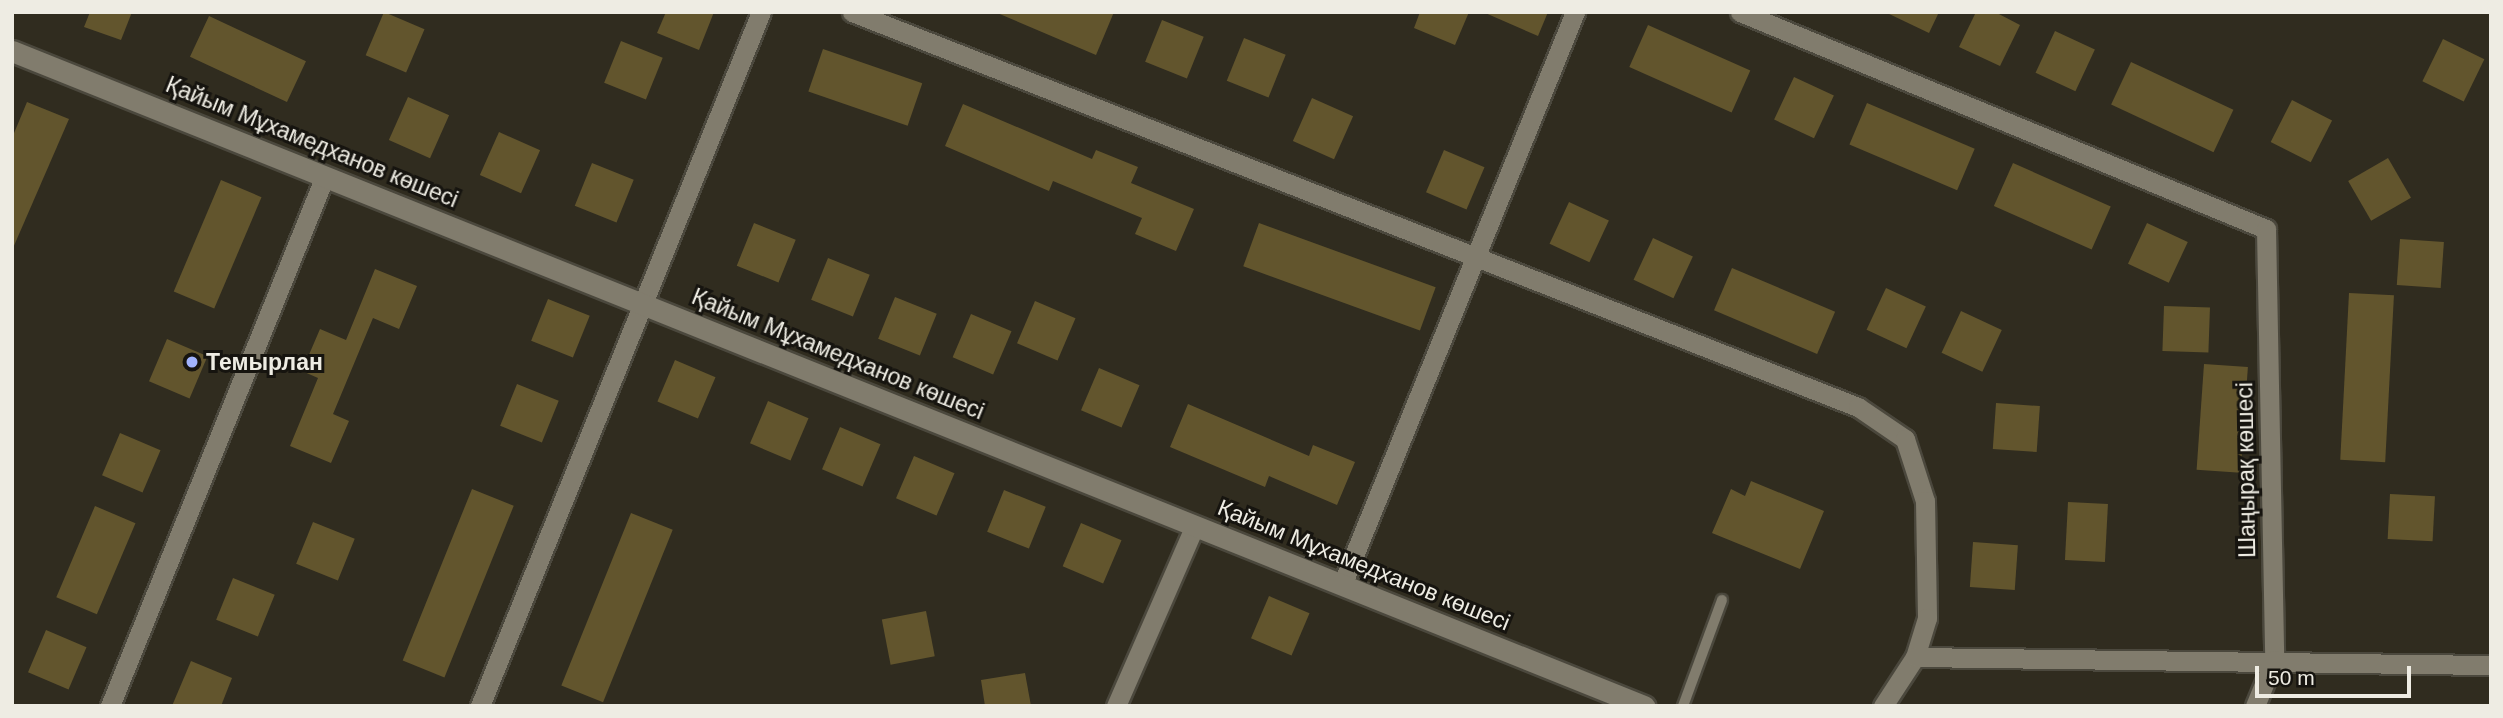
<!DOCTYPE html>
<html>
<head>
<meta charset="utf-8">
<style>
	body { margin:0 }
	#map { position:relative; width:2503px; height:718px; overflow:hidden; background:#302c1f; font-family:Helvetica,sans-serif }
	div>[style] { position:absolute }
	.building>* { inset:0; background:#62552d; transform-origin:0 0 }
	.roads { filter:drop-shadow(2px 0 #4b483d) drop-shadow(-2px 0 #4b483d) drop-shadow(0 2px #4b483d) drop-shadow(0 -2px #4b483d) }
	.lane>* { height:10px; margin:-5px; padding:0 5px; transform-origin:5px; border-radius:5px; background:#817c6d }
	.street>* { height:19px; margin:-9.5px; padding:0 9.5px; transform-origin:9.5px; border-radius:9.5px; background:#817c6d }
	.secondary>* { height:21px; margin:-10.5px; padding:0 10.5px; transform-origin:10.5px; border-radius:10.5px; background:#817c6d }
	.dots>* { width:19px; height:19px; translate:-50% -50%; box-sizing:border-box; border:4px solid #16140f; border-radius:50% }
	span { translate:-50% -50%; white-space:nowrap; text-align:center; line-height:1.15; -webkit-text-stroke:6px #16140f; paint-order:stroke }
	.street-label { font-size:23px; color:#eeece3 }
	.poi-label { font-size:23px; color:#eeece3; font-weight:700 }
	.left { translate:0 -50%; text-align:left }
	.frame { position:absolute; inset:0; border:14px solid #eeece3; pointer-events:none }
	.scale { position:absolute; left:2255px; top:666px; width:156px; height:32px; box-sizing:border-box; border:4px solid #eeece3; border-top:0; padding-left:9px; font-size:21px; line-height:24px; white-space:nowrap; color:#eeece3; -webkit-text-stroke:5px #16140f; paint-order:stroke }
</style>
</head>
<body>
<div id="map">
	<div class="building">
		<div style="clip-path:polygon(90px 12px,132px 12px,121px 40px,84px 27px)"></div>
		<div style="left:384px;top:12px;width:44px;height:47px;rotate:23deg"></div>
		<div style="clip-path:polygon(666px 12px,714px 12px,699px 50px,657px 33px)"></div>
		<div style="clip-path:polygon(995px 12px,1114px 12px,1096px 55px)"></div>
		<div style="clip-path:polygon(1420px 12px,1469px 12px,1455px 45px,1414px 28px)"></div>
		<div style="clip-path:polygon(1483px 12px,1548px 12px,1538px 36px)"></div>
		<div style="clip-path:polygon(1885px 12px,1939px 12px,1929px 33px)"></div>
		<div style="clip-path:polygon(1976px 12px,1995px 12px,2020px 25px,2000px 66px,1959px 47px)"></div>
		<div style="left:209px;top:16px;width:107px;height:45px;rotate:25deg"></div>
		<div style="left:1162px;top:20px;width:45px;height:45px;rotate:22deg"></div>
		<div style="left:1648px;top:25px;width:112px;height:46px;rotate:24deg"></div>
		<div style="left:2055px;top:31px;width:44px;height:46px;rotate:25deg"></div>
		<div style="left:1244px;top:38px;width:45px;height:46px;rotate:22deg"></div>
		<div style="left:2443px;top:39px;width:46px;height:47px;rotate:26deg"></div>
		<div style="left:621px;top:41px;width:45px;height:45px;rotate:22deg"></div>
		<div style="left:823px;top:49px;width:105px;height:45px;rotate:19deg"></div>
		<div style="left:2131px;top:62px;width:113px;height:47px;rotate:25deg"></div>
		<div style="left:1794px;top:77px;width:44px;height:47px;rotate:25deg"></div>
		<div style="left:408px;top:97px;width:45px;height:47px;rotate:24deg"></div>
		<div style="left:1312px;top:98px;width:45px;height:47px;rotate:24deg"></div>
		<div style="left:2292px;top:100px;width:45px;height:47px;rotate:27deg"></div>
		<div style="clip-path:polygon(27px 102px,69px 119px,13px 248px,12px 138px)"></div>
		<div style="left:1867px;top:103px;width:117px;height:45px;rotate:23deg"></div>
		<div style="clip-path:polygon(963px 104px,1092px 159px,1096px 150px,1138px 167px,1131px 183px,1194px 209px,1176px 251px,1135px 234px,1142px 218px,1053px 181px,1049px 191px,945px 146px)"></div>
		<div style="left:499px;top:132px;width:45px;height:47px;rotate:24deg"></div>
		<div style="left:1444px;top:150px;width:44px;height:46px;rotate:23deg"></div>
		<div style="left:2388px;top:158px;width:46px;height:46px;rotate:60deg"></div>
		<div style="left:592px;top:163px;width:45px;height:46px;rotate:22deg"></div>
		<div style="left:2013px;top:163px;width:107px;height:47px;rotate:24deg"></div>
		<div style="left:221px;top:180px;width:44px;height:121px;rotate:23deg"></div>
		<div style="left:1569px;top:202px;width:44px;height:46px;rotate:25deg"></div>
		<div style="left:754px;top:223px;width:45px;height:46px;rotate:22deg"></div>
		<div style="left:1259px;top:223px;width:188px;height:46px;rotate:20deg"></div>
		<div style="left:2147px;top:223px;width:45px;height:45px;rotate:25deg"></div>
		<div style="left:1653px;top:238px;width:44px;height:46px;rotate:25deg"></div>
		<div style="left:2400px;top:239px;width:44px;height:46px;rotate:4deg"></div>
		<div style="left:828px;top:258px;width:45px;height:45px;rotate:22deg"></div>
		<div style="left:1732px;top:268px;width:112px;height:46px;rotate:23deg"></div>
		<div style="clip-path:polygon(375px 269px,417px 286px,399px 329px,373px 318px,333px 414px,349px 421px,331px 463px,290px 446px,318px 378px,302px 371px,320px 329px,346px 340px)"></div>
		<div style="left:1886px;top:288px;width:44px;height:46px;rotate:25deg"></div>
		<div style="left:2349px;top:293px;width:45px;height:167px;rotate:3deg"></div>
		<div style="left:895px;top:297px;width:45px;height:45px;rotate:22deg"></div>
		<div style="left:548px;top:299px;width:45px;height:45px;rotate:22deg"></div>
		<div style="left:1035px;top:301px;width:44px;height:46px;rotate:23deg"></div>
		<div style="left:2164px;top:306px;width:46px;height:45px;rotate:2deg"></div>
		<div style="left:1961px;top:311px;width:45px;height:46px;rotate:25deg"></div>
		<div style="left:971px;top:314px;width:44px;height:47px;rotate:23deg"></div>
		<div style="left:167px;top:339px;width:44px;height:46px;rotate:23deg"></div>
		<div style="left:675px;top:360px;width:44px;height:45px;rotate:23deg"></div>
		<div style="left:2204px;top:364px;width:44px;height:106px;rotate:4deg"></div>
		<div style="left:1099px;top:368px;width:44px;height:46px;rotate:23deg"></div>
		<div style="left:517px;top:384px;width:45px;height:45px;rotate:22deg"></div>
		<div style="left:768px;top:401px;width:44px;height:46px;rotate:23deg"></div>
		<div style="left:1996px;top:403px;width:44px;height:46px;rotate:4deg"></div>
		<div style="clip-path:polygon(1188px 404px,1309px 456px,1313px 445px,1355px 462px,1337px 505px,1269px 476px,1265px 487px,1170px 447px)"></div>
		<div style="left:840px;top:427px;width:44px;height:46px;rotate:23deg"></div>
		<div style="left:120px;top:433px;width:44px;height:46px;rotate:23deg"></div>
		<div style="left:914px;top:456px;width:44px;height:46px;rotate:23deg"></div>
		<div style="clip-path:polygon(1751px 481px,1824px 511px,1800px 569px,1712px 533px,1731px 489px,1745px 496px)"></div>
		<div style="left:472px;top:489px;width:45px;height:185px;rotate:22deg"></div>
		<div style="left:1004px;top:490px;width:45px;height:45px;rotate:22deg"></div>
		<div style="left:2390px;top:494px;width:45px;height:45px;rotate:3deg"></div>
		<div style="left:2068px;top:502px;width:40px;height:58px;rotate:3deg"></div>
		<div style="left:95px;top:506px;width:44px;height:99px;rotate:23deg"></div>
		<div style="left:631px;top:513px;width:45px;height:186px;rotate:22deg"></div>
		<div style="left:313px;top:522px;width:45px;height:45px;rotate:22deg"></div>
		<div style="left:1081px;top:523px;width:44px;height:47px;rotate:23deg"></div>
		<div style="left:1973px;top:542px;width:45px;height:45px;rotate:4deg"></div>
		<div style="left:233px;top:578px;width:45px;height:45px;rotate:22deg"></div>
		<div style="left:1269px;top:596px;width:44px;height:46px;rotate:23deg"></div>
		<div style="left:926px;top:611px;width:46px;height:45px;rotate:79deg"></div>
		<div style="left:46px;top:630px;width:44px;height:46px;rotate:23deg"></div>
		<div style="clip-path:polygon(191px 661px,232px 678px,221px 706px,172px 706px)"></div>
		<div style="clip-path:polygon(1025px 673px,1031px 706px,985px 706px,981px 680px)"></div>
	</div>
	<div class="roads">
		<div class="lane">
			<div style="left:1683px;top:706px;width:113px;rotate:-69.8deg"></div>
		</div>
		<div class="street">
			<div style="left:852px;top:12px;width:1081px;rotate:21.44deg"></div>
			<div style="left:1858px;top:407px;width:57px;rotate:34.2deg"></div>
			<div style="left:1905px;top:439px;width:65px;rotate:72.1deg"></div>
			<div style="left:1925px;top:501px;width:117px;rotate:89deg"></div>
			<div style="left:1927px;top:618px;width:41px;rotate:107.1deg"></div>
			<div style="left:1915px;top:657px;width:59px;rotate:123.1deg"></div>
			<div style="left:1740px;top:12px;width:569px;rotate:22.42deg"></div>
			<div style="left:2266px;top:229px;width:431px;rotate:88.9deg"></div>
			<div style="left:2274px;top:660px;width:50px;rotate:112.4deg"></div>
			<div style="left:1342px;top:585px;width:619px;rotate:-67.87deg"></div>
			<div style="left:1915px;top:657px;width:576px;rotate:0.8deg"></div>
			<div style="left:110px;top:706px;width:572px;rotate:-67.92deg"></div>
			<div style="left:480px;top:706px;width:749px;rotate:-67.96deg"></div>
			<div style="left:1116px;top:706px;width:197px;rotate:-66.4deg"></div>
		</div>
		<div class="secondary">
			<div style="left:12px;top:51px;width:1759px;rotate:21.87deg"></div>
		</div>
	</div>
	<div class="dots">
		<div style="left:192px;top:362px;background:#a1b3fd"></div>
	</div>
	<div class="street-label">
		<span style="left:312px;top:142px;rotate:22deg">Қайым Мұхамедханов көшесі</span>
		<span style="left:838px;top:354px;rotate:22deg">Қайым Мұхамедханов көшесі</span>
		<span style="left:2246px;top:470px;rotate:-91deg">Шаңырақ көшесі</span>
		<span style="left:1364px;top:565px;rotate:22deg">Қайым Мұхамедханов көшесі</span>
	</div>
	<div class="poi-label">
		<span class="left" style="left:206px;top:362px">Темырлан</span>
	</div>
	<div class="frame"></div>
	<div class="scale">50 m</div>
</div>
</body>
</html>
